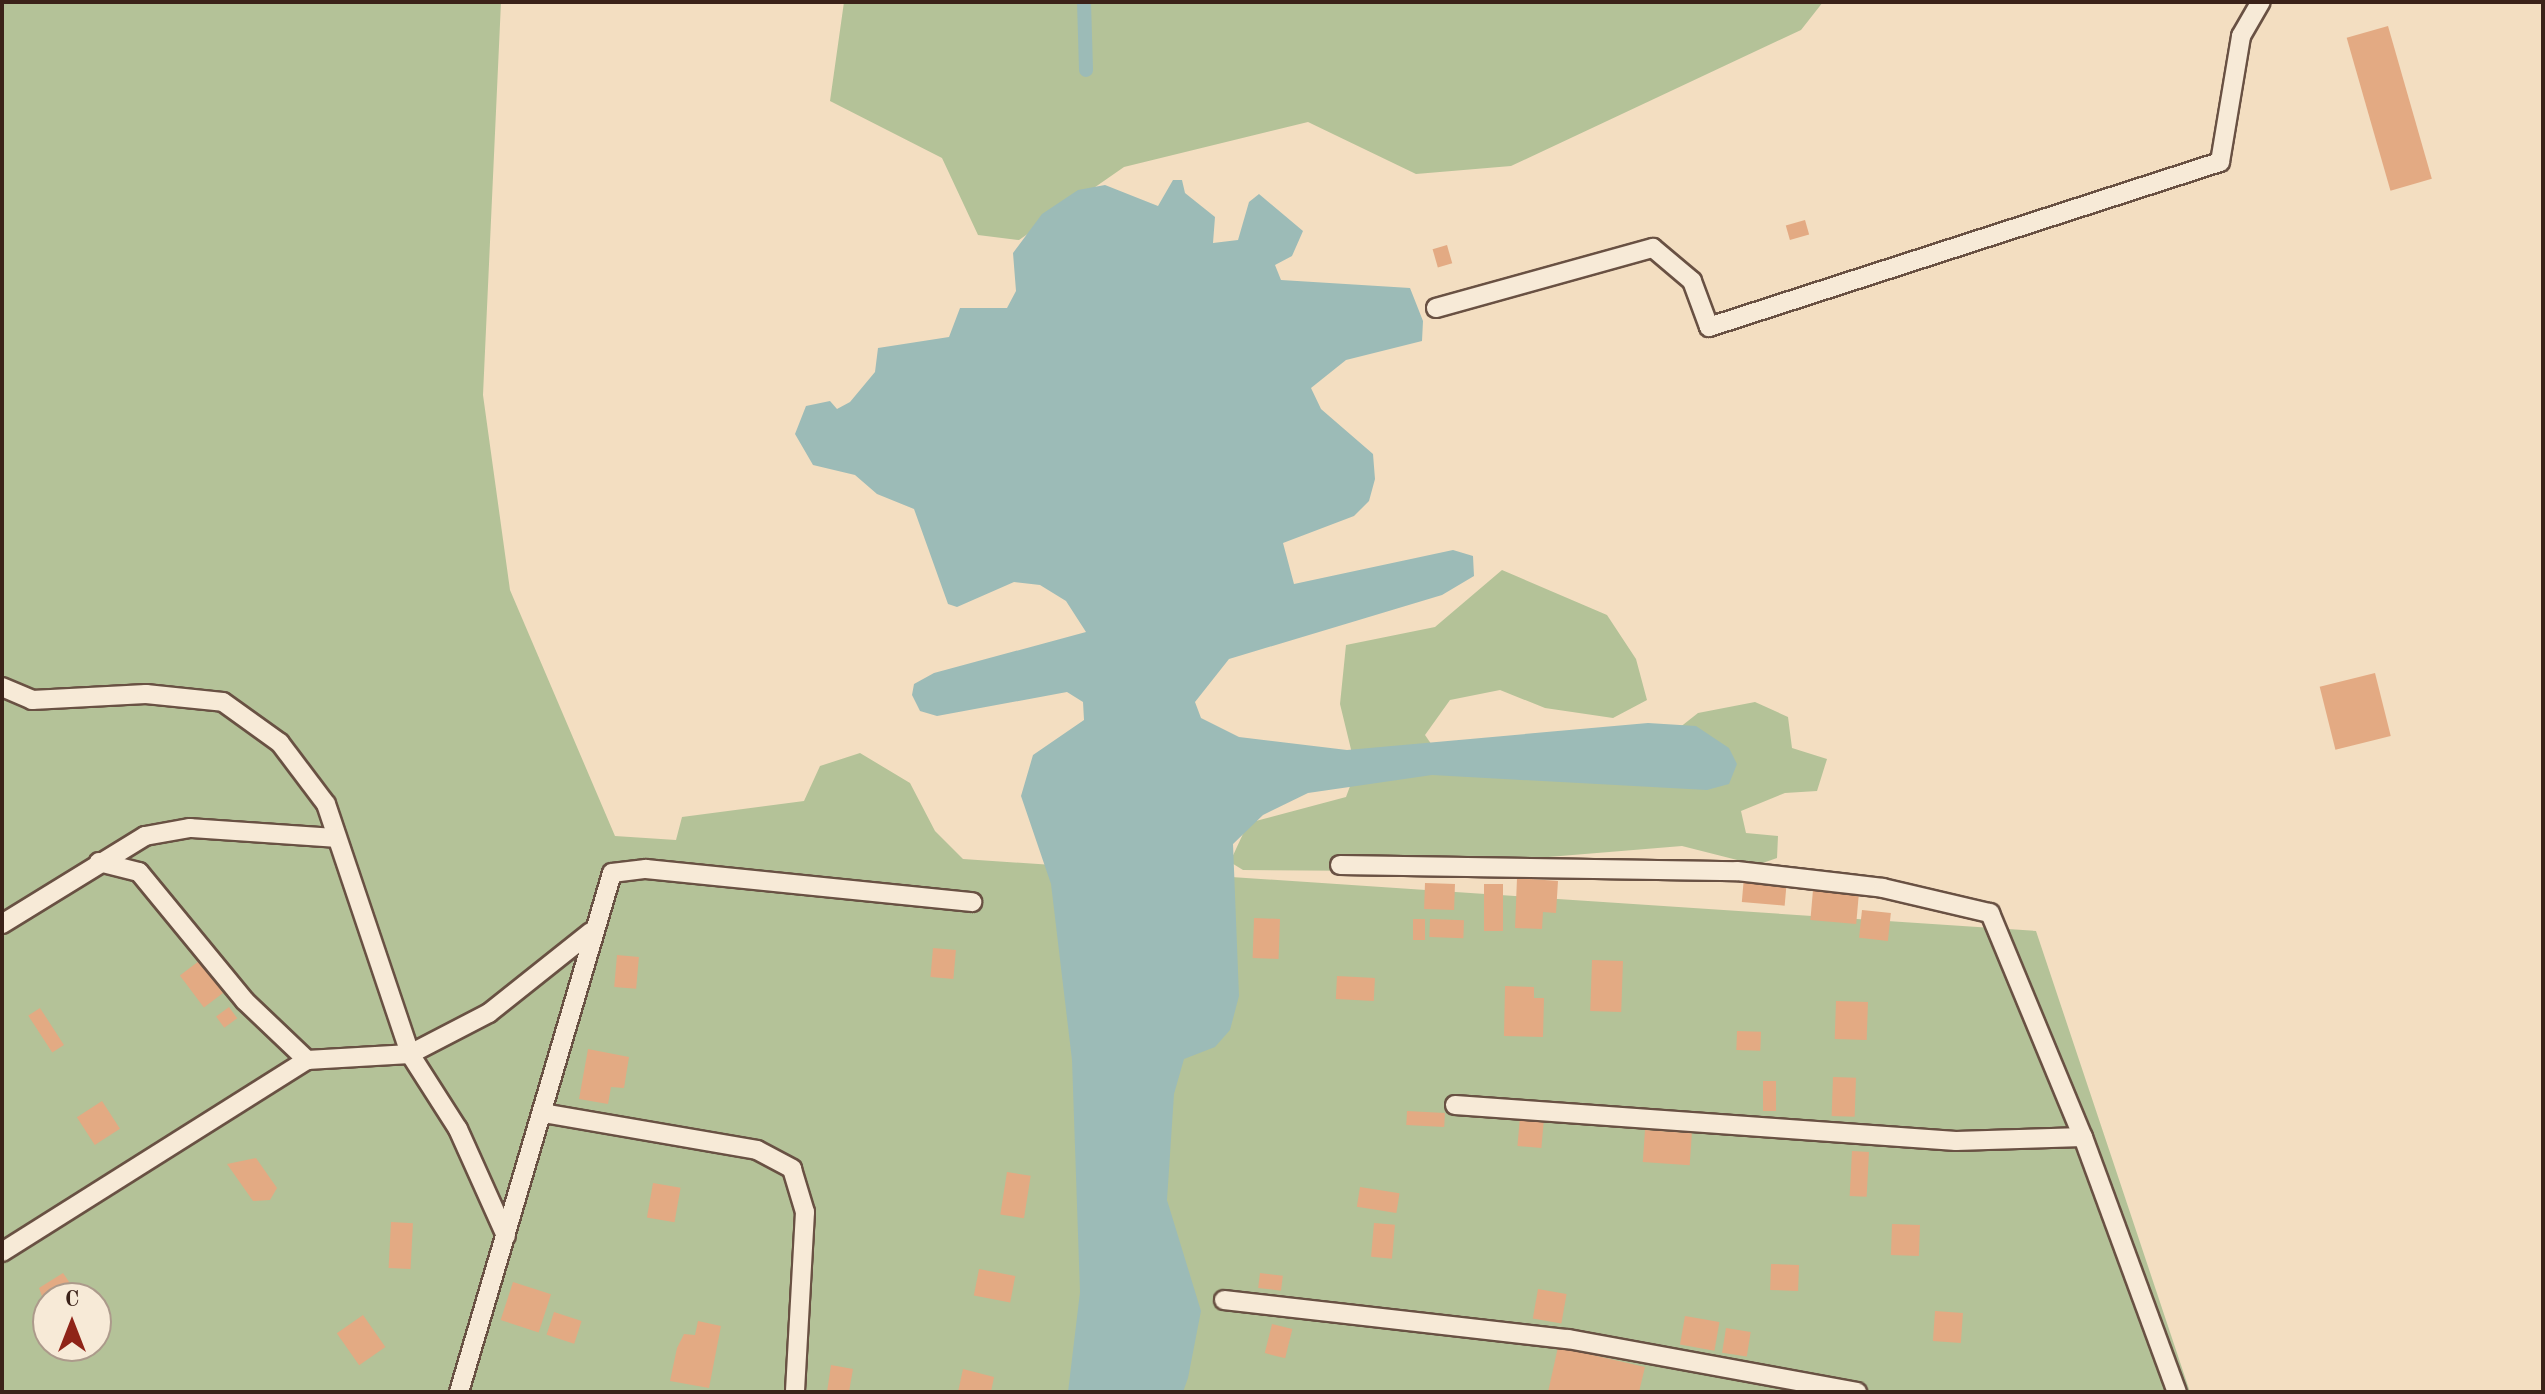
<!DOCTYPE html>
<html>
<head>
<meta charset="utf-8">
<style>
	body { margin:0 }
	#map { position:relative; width:2545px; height:1394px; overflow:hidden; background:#f3dec1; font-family:"Old Standard TT",serif }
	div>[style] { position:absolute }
	.green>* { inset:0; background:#b4c298 }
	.water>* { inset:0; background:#9cbbb7 }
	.stream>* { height:14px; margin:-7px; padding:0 7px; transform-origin:7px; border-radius:7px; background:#9cbbb7 }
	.building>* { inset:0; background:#e3aa83; transform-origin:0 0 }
	.roads { filter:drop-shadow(2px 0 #695143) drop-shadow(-2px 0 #695143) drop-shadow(0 2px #695143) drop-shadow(0 -2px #695143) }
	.service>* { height:18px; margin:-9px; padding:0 9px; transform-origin:9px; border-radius:9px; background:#f7ead7 }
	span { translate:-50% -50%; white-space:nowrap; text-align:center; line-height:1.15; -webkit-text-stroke:6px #f7ead7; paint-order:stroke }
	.frame { position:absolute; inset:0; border:4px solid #3b2219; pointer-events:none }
	.north { position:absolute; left:32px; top:1282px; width:80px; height:80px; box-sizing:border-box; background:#f7ead7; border:2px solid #ac9a8b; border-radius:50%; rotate:0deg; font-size:22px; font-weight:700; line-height:32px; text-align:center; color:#3b2219 }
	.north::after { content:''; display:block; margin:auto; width:28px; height:36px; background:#8f2418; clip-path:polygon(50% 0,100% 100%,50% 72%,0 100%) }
</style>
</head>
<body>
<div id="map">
	<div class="green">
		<div style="clip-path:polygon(evenodd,2px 2px,501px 2px,483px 395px,510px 590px,615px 836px,676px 840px,682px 817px,804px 801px,820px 766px,860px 753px,910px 783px,935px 831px,963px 859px,2036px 931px,2190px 1392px,2px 1392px,2px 2px,48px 1298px,96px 1298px,96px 1346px,48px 1346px,48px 1298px)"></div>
		<div style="clip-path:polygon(844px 2px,1823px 2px,1801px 30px,1511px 166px,1416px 174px,1308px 122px,1124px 167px,1019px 240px,978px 235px,942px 158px,830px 101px)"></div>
		<div style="clip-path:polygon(1502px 570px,1607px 615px,1636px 659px,1647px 700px,1613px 718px,1545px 708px,1500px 690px,1450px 700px,1425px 735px,1436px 751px,1617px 777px,1698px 713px,1755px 702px,1788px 717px,1792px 748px,1827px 759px,1817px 791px,1785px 793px,1741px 811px,1746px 833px,1778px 836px,1777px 858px,1757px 865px,1682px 846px,1378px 871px,1243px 870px,1230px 862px,1248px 823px,1346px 797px,1356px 770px,1340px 704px,1346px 645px,1435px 627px)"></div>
	</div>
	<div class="water">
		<div style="clip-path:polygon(1173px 180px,1182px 180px,1185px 193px,1215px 217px,1213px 243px,1238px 240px,1249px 202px,1259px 194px,1303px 231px,1292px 256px,1275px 265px,1281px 280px,1410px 288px,1423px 321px,1422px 341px,1346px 360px,1311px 388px,1321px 409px,1373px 454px,1375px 479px,1369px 501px,1354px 516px,1283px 543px,1294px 584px,1453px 550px,1473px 556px,1474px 576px,1442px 595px,1229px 659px,1195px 702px,1201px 718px,1239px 737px,1347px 750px,1648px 723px,1696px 726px,1729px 748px,1737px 764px,1729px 784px,1707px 790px,1432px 775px,1308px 793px,1263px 815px,1233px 844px,1239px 996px,1230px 1030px,1215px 1047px,1184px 1059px,1174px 1094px,1167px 1200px,1201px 1311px,1188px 1378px,1183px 1392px,1068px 1392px,1080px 1292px,1072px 1060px,1051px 884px,1021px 796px,1033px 755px,1084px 720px,1083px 702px,1067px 692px,937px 716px,920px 711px,912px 695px,914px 684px,934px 673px,1086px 632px,1066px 601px,1040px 585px,1014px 582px,957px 607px,948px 604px,914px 509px,877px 494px,855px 475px,813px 465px,795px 434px,806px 406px,830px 401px,837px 409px,850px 402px,875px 372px,878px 348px,949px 337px,960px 308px,1007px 308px,1016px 291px,1013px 253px,1042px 214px,1078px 190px,1105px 185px,1158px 206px)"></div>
	</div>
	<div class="stream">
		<div style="left:1084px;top:2px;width:68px;rotate:88.3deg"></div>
	</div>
	<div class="building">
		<div style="left:2388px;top:26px;width:159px;height:43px;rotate:74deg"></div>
		<div style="left:1805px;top:220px;width:15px;height:20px;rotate:74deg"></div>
		<div style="left:1447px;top:245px;width:19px;height:15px;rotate:74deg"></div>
		<div style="left:2375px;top:673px;width:65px;height:57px;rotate:76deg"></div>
		<div style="left:1744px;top:877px;width:43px;height:25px;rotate:5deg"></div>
		<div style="clip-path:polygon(1517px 878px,1558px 881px,1556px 913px,1543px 912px,1542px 929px,1515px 928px)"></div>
		<div style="left:1425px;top:883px;width:30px;height:26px;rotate:2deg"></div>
		<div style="left:1484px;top:884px;width:19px;height:47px"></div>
		<div style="left:1813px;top:890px;width:46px;height:30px;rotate:5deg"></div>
		<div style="left:1862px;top:910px;width:29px;height:28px;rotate:6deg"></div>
		<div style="left:1254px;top:918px;width:26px;height:40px;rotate:2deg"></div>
		<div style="left:1413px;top:919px;width:12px;height:21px"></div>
		<div style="left:1430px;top:919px;width:34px;height:18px;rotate:2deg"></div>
		<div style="left:933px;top:948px;width:23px;height:29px;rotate:5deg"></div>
		<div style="left:617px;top:955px;width:22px;height:32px;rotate:5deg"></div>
		<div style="left:1592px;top:960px;width:31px;height:51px;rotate:2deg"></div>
		<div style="left:199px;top:961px;width:40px;height:24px;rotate:53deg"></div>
		<div style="left:1337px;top:976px;width:38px;height:23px;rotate:3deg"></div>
		<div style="clip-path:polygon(1505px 986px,1534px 987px,1534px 998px,1544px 998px,1543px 1037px,1504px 1036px)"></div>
		<div style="left:1836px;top:1001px;width:32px;height:38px;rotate:2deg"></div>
		<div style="left:229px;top:1007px;width:14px;height:16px;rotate:54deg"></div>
		<div style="left:40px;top:1008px;width:44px;height:14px;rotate:57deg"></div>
		<div style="left:1737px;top:1031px;width:24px;height:19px;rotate:2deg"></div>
		<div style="clip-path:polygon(588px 1049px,629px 1057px,624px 1088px,611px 1087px,608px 1104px,579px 1099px)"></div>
		<div style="left:1833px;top:1077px;width:23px;height:39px;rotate:2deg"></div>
		<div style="left:1763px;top:1081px;width:13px;height:30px"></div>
		<div style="left:102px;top:1101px;width:33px;height:30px;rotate:57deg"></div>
		<div style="left:1407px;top:1111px;width:38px;height:14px;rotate:3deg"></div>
		<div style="left:1520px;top:1117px;width:24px;height:29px;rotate:5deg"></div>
		<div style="left:1645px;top:1130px;width:47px;height:32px;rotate:4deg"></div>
		<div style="left:1852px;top:1151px;width:17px;height:45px;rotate:3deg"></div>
		<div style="clip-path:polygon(256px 1158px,277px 1188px,270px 1200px,253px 1201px,227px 1164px)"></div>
		<div style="left:1007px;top:1172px;width:24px;height:43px;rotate:9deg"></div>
		<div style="left:653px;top:1183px;width:28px;height:35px;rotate:10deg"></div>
		<div style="left:1360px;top:1187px;width:40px;height:20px;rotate:9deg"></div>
		<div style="left:391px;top:1222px;width:22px;height:46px;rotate:3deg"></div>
		<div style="left:1374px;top:1223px;width:21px;height:34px;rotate:5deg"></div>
		<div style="left:1892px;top:1224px;width:28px;height:31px;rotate:2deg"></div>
		<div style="left:1771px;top:1264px;width:28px;height:26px;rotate:2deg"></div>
		<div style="left:979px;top:1269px;width:37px;height:27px;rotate:11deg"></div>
		<div style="clip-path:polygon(63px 1273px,78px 1295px,48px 1298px,48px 1313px,39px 1288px)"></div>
		<div style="left:1260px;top:1273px;width:23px;height:15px;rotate:7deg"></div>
		<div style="left:513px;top:1282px;width:40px;height:40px;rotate:18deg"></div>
		<div style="left:1538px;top:1289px;width:29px;height:30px;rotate:10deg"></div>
		<div style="left:1935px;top:1311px;width:28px;height:30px;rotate:4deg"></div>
		<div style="left:554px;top:1312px;width:29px;height:24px;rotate:18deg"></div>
		<div style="left:363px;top:1315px;width:39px;height:32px;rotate:55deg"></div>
		<div style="left:1685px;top:1316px;width:35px;height:29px;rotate:10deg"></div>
		<div style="clip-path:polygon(698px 1321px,721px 1326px,709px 1388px,670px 1381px,677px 1348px,684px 1334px,695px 1335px)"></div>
		<div style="left:1272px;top:1324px;width:21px;height:30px;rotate:14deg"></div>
		<div style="left:1726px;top:1328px;width:25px;height:25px;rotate:9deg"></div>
		<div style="clip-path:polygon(1558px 1347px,1645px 1367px,1639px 1392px,1548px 1392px)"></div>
		<div style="clip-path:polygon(831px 1365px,853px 1369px,849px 1392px,827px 1392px)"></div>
		<div style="clip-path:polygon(963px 1369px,994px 1377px,991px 1392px,958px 1392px)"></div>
	</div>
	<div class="roads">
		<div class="service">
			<div style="left:1436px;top:308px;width:225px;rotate:-15.5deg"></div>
			<div style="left:1653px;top:248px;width:51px;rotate:40.2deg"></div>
			<div style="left:1692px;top:281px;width:49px;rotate:69.7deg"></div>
			<div style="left:1709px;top:327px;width:537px;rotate:-17.9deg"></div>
			<div style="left:2220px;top:162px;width:128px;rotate:-80.5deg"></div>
			<div style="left:2241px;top:36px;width:39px;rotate:-60deg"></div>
			<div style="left:2px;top:687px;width:33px;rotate:23deg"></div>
			<div style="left:32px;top:700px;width:114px;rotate:-3deg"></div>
			<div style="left:146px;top:694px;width:77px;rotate:5.9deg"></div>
			<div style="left:223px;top:702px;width:70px;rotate:35.7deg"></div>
			<div style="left:280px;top:743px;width:76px;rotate:53deg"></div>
			<div style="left:326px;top:804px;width:264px;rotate:71.4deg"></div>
			<div style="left:410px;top:1054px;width:89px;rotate:-27.4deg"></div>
			<div style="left:489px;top:1013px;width:130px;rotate:-38.5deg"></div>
			<div style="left:99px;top:862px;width:41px;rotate:14deg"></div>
			<div style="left:139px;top:872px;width:167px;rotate:50.6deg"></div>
			<div style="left:245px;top:1001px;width:86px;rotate:43.6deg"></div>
			<div style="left:307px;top:1060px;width:103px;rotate:-3.3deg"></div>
			<div style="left:410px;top:1054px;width:89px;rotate:57.4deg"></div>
			<div style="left:458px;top:1129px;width:117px;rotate:65.8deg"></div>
			<div style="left:1340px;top:865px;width:397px;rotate:0.9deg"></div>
			<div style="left:1737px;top:871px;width:147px;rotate:6.6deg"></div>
			<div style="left:1883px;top:888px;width:110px;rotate:13.2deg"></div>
			<div style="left:1990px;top:913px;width:243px;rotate:67.5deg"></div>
			<div style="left:2083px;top:1137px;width:272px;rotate:69.8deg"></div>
			<div style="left:2px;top:924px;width:168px;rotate:-31.6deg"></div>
			<div style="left:145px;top:836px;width:46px;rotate:-10.1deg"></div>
			<div style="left:190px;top:828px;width:147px;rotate:3.9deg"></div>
			<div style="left:1455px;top:1105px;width:502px;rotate:4.11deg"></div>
			<div style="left:1956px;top:1141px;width:127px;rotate:-1.8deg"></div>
			<div style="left:543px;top:1113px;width:217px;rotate:9.8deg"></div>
			<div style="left:757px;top:1150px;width:40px;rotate:28deg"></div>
			<div style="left:792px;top:1169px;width:45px;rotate:73.2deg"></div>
			<div style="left:805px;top:1212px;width:180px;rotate:93.2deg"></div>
			<div style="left:2px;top:1252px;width:360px;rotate:-32.2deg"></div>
			<div style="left:1224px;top:1300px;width:346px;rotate:6.5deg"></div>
			<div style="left:1568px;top:1339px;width:294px;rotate:10.4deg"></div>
			<div style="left:459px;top:1392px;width:541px;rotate:-73.57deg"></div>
			<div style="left:612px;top:873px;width:34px;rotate:-7deg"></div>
			<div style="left:646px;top:869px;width:328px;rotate:5.8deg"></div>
		</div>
	</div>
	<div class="frame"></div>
	<div class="north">С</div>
</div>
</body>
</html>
